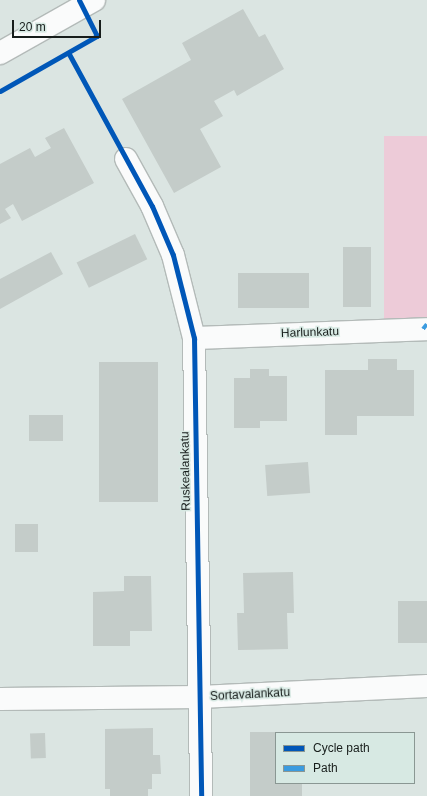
<!DOCTYPE html>
<html>
<head>
<meta charset="utf-8">
<style>
	body { margin:0 }
	#map { position:relative; width:427px; height:796px; overflow:hidden; background:#dbe5e2; font-family:Arial,sans-serif }
	div>[style] { position:absolute }
	.green>* { inset:0; background:#edcbd8; transform-origin:0 0 }
	.building>* { inset:0; background:#c4ccc9; transform-origin:0 0 }
	.roads { filter:drop-shadow(1px 0 #b3bab8) drop-shadow(-1px 0 #b3bab8) drop-shadow(0 1px #b3bab8) drop-shadow(0 -1px #b3bab8) }
	.minor>* { height:22px; margin:-11px; padding:0 11px; transform-origin:11px; border-radius:11px; background:#fafbfb }
	.major>* { height:22px; margin:-11px; padding:0 11px; transform-origin:11px; border-radius:11px; background:#fafbfb }
	.quiet>* { height:4px; margin-top:-2px; transform-origin:0; background:repeating-linear-gradient(90deg,#3b9bdf 0 8px,transparent 0 12px) }
	.cycleway>* { height:5px; margin:-2.5px; padding:0 2.5px; transform-origin:2.5px; border-radius:2.5px; background:#0057b8 }
	span { translate:-50% -50%; white-space:nowrap; text-align:center; line-height:1.15; -webkit-text-stroke:3px #d7e9e3; paint-order:stroke }
	.street-label { font-size:12px; color:#171d1b }
	.legend { position:absolute; left:275px; top:732px; width:140px; height:52px; box-sizing:border-box; background:#d7e9e3; border:1px solid #8a9793; margin:0; padding:5px 7px; list-style:none; font-size:12px; color:#171d1b }
	.legend li { display:flex; align-items:center; gap:8px; height:20px }
	.legend b { width:20px; border:1px solid #8a9793 }
	.scale { position:absolute; left:12px; top:20px; width:89px; height:18px; box-sizing:border-box; border:2px solid #171d1b; border-top:0; padding-left:5px; font-size:12px; line-height:14px; white-space:nowrap; color:#171d1b; -webkit-text-stroke:3px #d7e9e3; paint-order:stroke }
</style>
</head>
<body>
<div id="map">
	<div class="green">
		<div style="left:427px;top:136px;width:184px;height:43px;rotate:90deg"></div>
	</div>
	<div class="building">
		<div style="clip-path:polygon(243px 9px,259px 37px,265px 34px,284px 69px,237px 96px,234px 90px,214px 101px,223px 116px,200px 129px,221px 167px,174px 193px,122px 99px,191px 60px,182px 43px)"></div>
		<div style="clip-path:polygon(64px 128px,94px 183px,22px 221px,13px 204px,5px 209px,11px 218px,0 224px,0 164px,30px 148px,35px 157px,51px 148px,45px 138px)"></div>
		<div style="left:135px;top:234px;width:28px;height:65px;rotate:64deg"></div>
		<div style="left:343px;top:247px;width:28px;height:60px"></div>
		<div style="clip-path:polygon(51px 252px,63px 274px,0 309px,0 279px)"></div>
		<div style="left:309px;top:273px;width:35px;height:71px;rotate:90deg"></div>
		<div style="clip-path:polygon(368px 359px,397px 359px,397px 370px,414px 370px,414px 416px,357px 416px,357px 435px,325px 435px,325px 370px,368px 370px)"></div>
		<div style="left:158px;top:362px;width:140px;height:59px;rotate:90deg"></div>
		<div style="clip-path:polygon(250px 369px,269px 369px,269px 376px,287px 376px,287px 421px,260px 421px,260px 428px,234px 428px,234px 378px,250px 378px)"></div>
		<div style="left:29px;top:415px;width:34px;height:26px"></div>
		<div style="left:308px;top:462px;width:31px;height:43px;rotate:86deg"></div>
		<div style="left:15px;top:524px;width:23px;height:28px"></div>
		<div style="clip-path:polygon(293px 572px,294px 613px,287px 613px,288px 649px,238px 650px,237px 613px,244px 613px,243px 573px)"></div>
		<div style="clip-path:polygon(124px 576px,151px 576px,152px 631px,130px 631px,130px 646px,93px 646px,93px 592px,124px 591px)"></div>
		<div style="left:427px;top:601px;width:42px;height:29px;rotate:90deg"></div>
		<div style="clip-path:polygon(153px 728px,153px 755px,160px 755px,161px 774px,152px 774px,152px 789px,148px 789px,148px 796px,110px 796px,110px 789px,105px 789px,105px 729px)"></div>
		<div style="clip-path:polygon(250px 732px,276px 732px,276px 783px,302px 783px,302px 796px,250px 796px)"></div>
		<div style="left:45px;top:733px;width:25px;height:15px;rotate:88deg"></div>
	</div>
	<div class="roads">
		<div class="minor">
			<div style="left:126px;top:159px;width:54px;rotate:61deg"></div>
			<div style="left:152px;top:206px;width:53px;rotate:66.8deg"></div>
			<div style="left:173px;top:255px;width:86px;rotate:75.8deg"></div>
			<div style="left:194px;top:338px;width:458px;rotate:89.1deg"></div>
			<div style="left:194px;top:338px;width:233px;rotate:-2.2deg"></div>
			<div style="left:0;top:699px;width:200px;rotate:-0.6deg"></div>
			<div style="left:200px;top:697px;width:227px;rotate:-2.8deg"></div>
		</div>
		<div class="major">
			<div style="left:0;top:53px;width:108px;rotate:-29.4deg"></div>
		</div>
	</div>
	<div class="quiet">
		<div style="left:423px;top:329px;width:6px;rotate:-51deg"></div>
	</div>
	<div class="cycleway">
		<div style="left:69px;top:54px;width:173px;rotate:61.4deg"></div>
		<div style="left:152px;top:206px;width:53px;rotate:66.8deg"></div>
		<div style="left:173px;top:255px;width:86px;rotate:75.8deg"></div>
		<div style="left:194px;top:338px;width:458px;rotate:89.1deg"></div>
		<div style="left:0;top:91px;width:112px;rotate:-29.6deg"></div>
		<div style="left:97px;top:36px;width:40px;rotate:-116.6deg"></div>
	</div>
	<div class="street-label">
		<span style="left:310px;top:333px;rotate:-2deg">Harlunkatu</span>
		<span style="left:186px;top:471px;rotate:-91deg">Ruskealankatu</span>
		<span style="left:250px;top:695px;rotate:-3deg">Sortavalankatu</span>
	</div>
	<ul class="legend">
	<li><b style="height:5px;background:#0057b8"></b>Cycle path</li>
	<li><b style="height:5px;background:#3b9bdf"></b>Path</li>
	</ul>
	<div class="scale">20 m</div>
</div>
</body>
</html>
